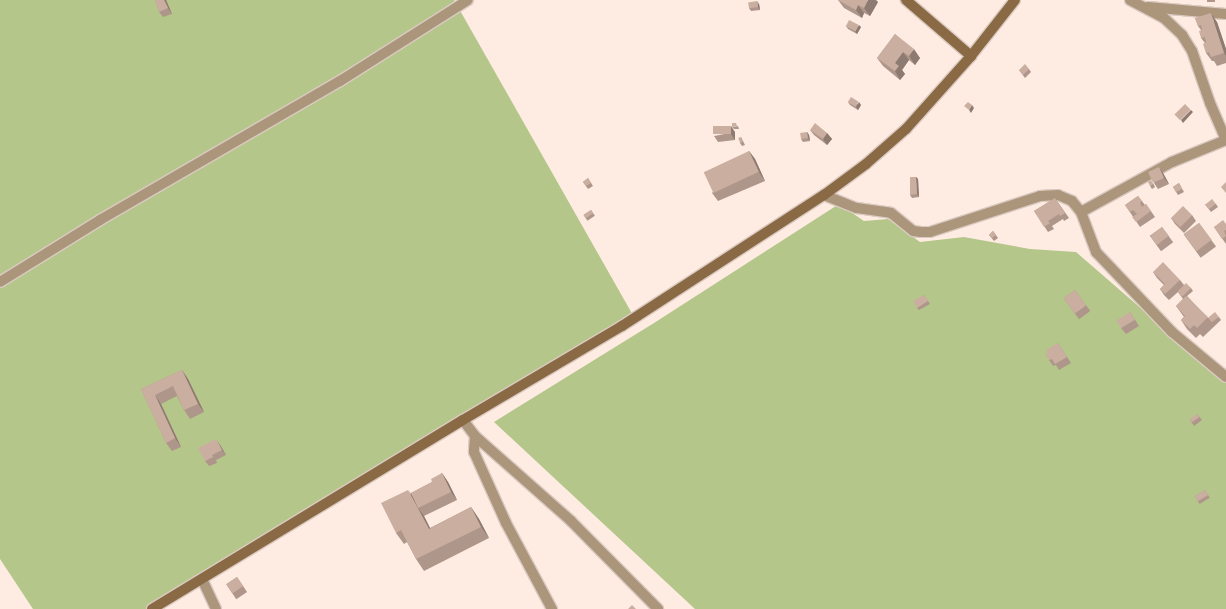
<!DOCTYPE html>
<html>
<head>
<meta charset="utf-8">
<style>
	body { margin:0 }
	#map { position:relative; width:1226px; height:609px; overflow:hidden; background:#feece3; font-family:Georgia,serif }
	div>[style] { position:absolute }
	.green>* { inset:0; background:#b5c68a }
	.roads { filter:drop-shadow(1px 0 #dbcac2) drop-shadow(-1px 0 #dbcac2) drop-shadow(0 1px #dbcac2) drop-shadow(0 -1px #dbcac2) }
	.minor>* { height:10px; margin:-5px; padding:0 5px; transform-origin:5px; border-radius:5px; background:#ab967c }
	.secondary>* { height:10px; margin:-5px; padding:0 5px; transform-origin:5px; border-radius:5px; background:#896a44 }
	.wall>* { inset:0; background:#ae968a; transform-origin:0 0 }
	.shaded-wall>* { inset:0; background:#8d7a71 }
	.building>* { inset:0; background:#caafa1; transform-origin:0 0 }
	span { translate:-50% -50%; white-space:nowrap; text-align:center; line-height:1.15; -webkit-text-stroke:3px #fdfdfd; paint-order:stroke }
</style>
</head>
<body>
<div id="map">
	<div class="green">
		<div style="clip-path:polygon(0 0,454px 0,634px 317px,149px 609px,33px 609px,0 559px)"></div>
		<div style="clip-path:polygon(839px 204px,864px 221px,888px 219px,920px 242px,964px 237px,1030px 249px,1076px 252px,1226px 382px,1226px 609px,695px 609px,494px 422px,654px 323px)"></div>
	</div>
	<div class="roads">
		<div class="minor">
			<div style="left:1130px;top:0;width:38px;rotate:28deg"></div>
			<div style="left:1164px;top:18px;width:25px;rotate:43deg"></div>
			<div style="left:1182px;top:35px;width:19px;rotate:58deg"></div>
			<div style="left:1192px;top:51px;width:55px;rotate:70.9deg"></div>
			<div style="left:1210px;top:103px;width:40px;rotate:66.6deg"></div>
			<div style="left:1148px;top:7px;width:78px;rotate:5.1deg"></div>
			<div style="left:824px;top:195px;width:35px;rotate:22deg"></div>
			<div style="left:857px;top:208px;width:34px;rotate:8deg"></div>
			<div style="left:891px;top:213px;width:28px;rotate:39deg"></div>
			<div style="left:913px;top:231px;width:8px;rotate:7deg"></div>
			<div style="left:921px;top:232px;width:9px"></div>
			<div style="left:930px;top:232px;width:116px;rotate:-18.1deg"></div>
			<div style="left:1040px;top:196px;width:18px;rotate:-3deg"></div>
			<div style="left:1058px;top:195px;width:15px;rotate:23deg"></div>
			<div style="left:1072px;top:201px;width:14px;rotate:51deg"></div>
			<div style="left:1081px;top:212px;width:43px;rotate:69.4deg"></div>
			<div style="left:1096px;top:252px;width:110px;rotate:46.5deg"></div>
			<div style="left:1172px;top:332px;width:70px;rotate:39.8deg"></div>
			<div style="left:1081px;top:212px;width:104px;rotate:-28.8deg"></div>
			<div style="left:1172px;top:162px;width:58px;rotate:-22.2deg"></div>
			<div style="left:0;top:282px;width:118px;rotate:-31.8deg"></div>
			<div style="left:100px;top:220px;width:277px;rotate:-30.1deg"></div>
			<div style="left:340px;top:81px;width:151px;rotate:-32.3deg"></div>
			<div style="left:463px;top:420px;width:20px;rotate:53deg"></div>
			<div style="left:475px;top:436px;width:128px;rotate:41.5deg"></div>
			<div style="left:571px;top:521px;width:124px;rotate:45.3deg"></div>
			<div style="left:475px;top:436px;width:16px;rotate:94deg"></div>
			<div style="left:474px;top:452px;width:78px;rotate:65.7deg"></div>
			<div style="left:506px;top:523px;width:98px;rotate:61.9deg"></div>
			<div style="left:202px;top:579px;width:33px;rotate:65deg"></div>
		</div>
		<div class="secondary">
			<div style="left:906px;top:0;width:86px;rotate:40.7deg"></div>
			<div style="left:152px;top:609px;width:364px;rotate:-31.3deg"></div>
			<div style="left:463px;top:420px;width:185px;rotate:-30.6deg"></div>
			<div style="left:622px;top:326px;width:241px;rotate:-33deg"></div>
			<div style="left:824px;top:195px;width:52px;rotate:-36.4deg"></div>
			<div style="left:866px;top:164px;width:53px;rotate:-41.2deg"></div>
			<div style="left:906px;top:129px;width:98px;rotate:-48.3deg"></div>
			<div style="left:971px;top:56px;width:71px;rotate:-51.8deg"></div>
		</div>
	</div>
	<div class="wall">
		<div style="clip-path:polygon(155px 0,166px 0,172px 14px,163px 17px,159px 12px)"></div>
		<div style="clip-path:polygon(838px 0,878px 2px,870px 16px,864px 13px,862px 18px,844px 8px)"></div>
		<div style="left:1207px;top:0;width:8px;height:2px"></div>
		<div style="clip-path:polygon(759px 4px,760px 10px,751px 11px,749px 8px)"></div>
		<div style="clip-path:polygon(1195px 18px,1217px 22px,1226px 49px,1226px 63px,1217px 66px,1214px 61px,1212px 61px,1206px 53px,1205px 43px,1201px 38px,1201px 30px,1198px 26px)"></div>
		<div style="clip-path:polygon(846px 26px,861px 27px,857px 34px,848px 29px)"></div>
		<div style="clip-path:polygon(895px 34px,920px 58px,915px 65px,909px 60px,902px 70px,905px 74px,900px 80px,883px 66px,877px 58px)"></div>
		<div style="clip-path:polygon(1029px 69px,1031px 72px,1025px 78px,1019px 70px)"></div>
		<div style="clip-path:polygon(848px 102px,861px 105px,858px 110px,850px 105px)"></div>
		<div style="clip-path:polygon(738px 126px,739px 129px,734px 129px,732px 127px)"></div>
		<div style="clip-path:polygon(810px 130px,827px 133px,832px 139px,827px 145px,814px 135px)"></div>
		<div style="clip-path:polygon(735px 132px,735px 140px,718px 142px,714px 136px)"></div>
		<div style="clip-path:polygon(807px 132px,809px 135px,810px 141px,803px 142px,801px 139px)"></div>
		<div style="clip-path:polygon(741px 137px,745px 145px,742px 146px,740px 143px)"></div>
		<div style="clip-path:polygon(749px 151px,755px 159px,765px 181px,718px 201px,712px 193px)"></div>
		<div style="clip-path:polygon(1159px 167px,1163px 173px,1169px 184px,1158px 189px,1154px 183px)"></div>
		<div style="clip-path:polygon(916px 177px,918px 179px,919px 197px,912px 198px,910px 195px)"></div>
		<div style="clip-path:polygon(588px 178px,593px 186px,588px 189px,583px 182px)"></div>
		<div style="clip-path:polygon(1153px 183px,1155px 187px,1152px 189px,1150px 186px)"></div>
		<div style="clip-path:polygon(1179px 183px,1184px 192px,1178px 195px,1173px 187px)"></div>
		<div style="clip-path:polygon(1138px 196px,1145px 205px,1146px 204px,1155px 217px,1140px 227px,1125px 205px)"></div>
		<div style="clip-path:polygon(1055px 198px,1069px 218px,1064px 221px,1063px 219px,1052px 226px,1054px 229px,1048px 232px,1034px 211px)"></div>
		<div style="clip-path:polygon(1205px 204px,1216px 204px,1218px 207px,1211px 212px)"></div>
		<div style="left:591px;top:210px;width:7px;height:9px;rotate:56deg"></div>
		<div style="clip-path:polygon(1192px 215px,1196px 221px,1184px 233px,1175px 224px,1171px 218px)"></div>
		<div style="left:1199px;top:223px;width:29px;height:19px;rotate:54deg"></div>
		<div style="clip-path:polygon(1226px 224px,1226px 244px,1214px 227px)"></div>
		<div style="left:1162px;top:227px;width:19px;height:15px;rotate:54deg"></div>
		<div style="clip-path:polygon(993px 231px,998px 238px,994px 241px,989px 235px)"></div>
		<div style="clip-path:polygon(1153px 272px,1180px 280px,1184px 285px,1191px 288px,1193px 291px,1187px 296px,1208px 318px,1219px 317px,1221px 320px,1203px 337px,1200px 334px,1196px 338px,1187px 329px,1181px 320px,1184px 317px,1176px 306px,1183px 299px,1178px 292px,1169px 300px,1164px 295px,1160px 289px,1164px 285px,1157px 278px)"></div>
		<div style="left:1075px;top:290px;width:26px;height:14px;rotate:54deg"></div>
		<div style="clip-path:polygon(924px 295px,930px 304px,919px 310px,917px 308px)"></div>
		<div style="clip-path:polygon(1130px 312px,1139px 326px,1126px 334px,1121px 328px)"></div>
		<div style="clip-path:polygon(1058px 343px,1071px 363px,1059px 370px,1056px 365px,1053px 366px,1049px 360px,1048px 353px)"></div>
		<div style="clip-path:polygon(182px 370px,188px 379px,204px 412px,190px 419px,184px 410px,177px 396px,161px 404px,181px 447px,172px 451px,166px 443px,141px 389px)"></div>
		<div style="clip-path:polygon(1197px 414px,1202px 420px,1194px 426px,1190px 420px)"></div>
		<div style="clip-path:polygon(220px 445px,226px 455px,216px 460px,217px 463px,209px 466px,205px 461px)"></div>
		<div style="clip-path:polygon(442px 473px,448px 482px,457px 500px,424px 516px,430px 528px,471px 507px,479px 519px,489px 538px,424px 571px,416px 559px,407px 542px,404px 544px,396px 533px,411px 493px,432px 482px)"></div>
		<div style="left:1205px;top:490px;width:9px;height:12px;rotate:58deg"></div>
		<div style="left:237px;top:577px;width:18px;height:13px;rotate:56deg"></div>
	</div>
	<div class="shaded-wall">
		<div style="clip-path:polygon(164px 0,166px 0,172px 14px,168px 8px)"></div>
		<div style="clip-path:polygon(868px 0,876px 0,878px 2px,870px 16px,864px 8px)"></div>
		<div style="clip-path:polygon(757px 1px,759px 4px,760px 10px,758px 7px)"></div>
		<div style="clip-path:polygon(858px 5px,864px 13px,862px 18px,856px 10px)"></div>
		<div style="clip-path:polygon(1211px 13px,1217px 22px,1226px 49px,1226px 56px,1224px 53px)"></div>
		<div style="clip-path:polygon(859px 25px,861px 27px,857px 34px,855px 31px)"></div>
		<div style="clip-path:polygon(914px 49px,920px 58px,915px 65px,909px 56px)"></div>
		<div style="clip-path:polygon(903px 52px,909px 60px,902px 70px,905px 74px,900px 80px,895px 71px,895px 63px)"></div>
		<div style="clip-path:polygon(859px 102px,861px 105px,858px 110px,856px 107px)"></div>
		<div style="clip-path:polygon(972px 105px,974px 108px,971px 113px,969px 110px)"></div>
		<div style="clip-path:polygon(1191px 110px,1193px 112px,1183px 123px,1181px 120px)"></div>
		<div style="clip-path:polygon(731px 126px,735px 132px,735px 140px,731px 134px)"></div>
		<div style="clip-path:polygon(807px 132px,809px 135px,810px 141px,808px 138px)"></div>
		<div style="clip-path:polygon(827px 133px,832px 139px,827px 145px,823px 139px)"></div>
		<div style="clip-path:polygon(749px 151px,755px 159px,765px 181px,759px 172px)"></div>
		<div style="clip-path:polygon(1159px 167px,1163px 173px,1169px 184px,1164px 178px)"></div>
		<div style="clip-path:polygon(916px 177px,918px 179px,919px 197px,917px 194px)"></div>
		<div style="clip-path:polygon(182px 370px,188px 379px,204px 412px,198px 404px)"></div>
		<div style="clip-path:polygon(155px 395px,161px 404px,181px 447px,175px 438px)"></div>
		<div style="clip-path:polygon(216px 439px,220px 445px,226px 455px,222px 450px)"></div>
		<div style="clip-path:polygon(442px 473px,448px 482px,457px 500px,451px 492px)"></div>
		<div style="clip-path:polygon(408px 490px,416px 501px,418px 508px,424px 516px,436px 540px,429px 529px)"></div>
		<div style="clip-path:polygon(471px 507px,479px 519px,489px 538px,481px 527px)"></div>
	</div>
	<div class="building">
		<div style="clip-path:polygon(155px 0,164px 0,168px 8px,159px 12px)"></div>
		<div style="clip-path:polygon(838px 0,868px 0,864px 8px,858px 5px,856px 10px)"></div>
		<div style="left:757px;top:1px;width:6px;height:9px;rotate:81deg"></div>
		<div style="clip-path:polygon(1211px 13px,1224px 53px,1211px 57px,1209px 52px,1206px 53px,1203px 44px,1206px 42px,1205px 37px,1201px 38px,1199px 31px,1202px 30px,1201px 25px,1198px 26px,1195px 18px)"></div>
		<div style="left:849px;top:20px;width:11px;height:7px;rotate:27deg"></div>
		<div style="clip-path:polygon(895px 34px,914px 49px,909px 56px,903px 52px,895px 63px,899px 66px,895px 71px,877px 58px)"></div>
		<div style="clip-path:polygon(1025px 64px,1029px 69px,1023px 75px,1019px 70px)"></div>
		<div style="left:851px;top:97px;width:9px;height:6px;rotate:32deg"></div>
		<div style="clip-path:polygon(968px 102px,972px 105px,969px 110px,964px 106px)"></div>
		<div style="left:1185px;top:104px;width:8px;height:15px;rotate:45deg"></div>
		<div style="clip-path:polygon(732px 123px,736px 123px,737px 126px,732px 127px)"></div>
		<div style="clip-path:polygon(815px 123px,827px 133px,823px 139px,810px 130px)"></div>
		<div style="left:731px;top:126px;width:8px;height:18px;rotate:90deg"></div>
		<div style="left:807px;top:132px;width:6px;height:7px;rotate:81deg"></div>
		<div style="left:741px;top:137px;width:5px;height:3px;rotate:68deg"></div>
		<div style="left:749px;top:151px;width:23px;height:50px;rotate:65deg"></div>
		<div style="left:1159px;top:167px;width:12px;height:12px;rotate:66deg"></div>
		<div style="clip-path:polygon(910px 177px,916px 177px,917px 194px,910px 195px)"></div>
		<div style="clip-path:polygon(588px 178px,591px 183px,586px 186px,583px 182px)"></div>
		<div style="clip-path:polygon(1151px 180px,1153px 184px,1150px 186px,1148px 182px)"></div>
		<div style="clip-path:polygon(1226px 182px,1226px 193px,1221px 187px)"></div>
		<div style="clip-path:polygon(1179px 183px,1182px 189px,1176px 192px,1173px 187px)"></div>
		<div style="clip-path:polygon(1138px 196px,1142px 201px,1140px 203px,1142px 207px,1146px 204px,1151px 211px,1136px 222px,1132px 217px,1137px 214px,1133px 210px,1130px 212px,1125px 205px)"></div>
		<div style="clip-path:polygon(1055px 198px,1065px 213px,1060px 216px,1059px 214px,1048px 221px,1050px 223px,1044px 227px,1034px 211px)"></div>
		<div style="left:1212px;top:199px;width:6px;height:9px;rotate:51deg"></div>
		<div style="left:1183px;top:206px;width:13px;height:17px;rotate:45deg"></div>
		<div style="left:591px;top:210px;width:4px;height:9px;rotate:56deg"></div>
		<div style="clip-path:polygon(1223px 220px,1226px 224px,1226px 230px,1224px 231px,1226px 236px,1222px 239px,1214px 227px)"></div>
		<div style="left:1199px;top:223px;width:21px;height:19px;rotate:53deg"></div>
		<div style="left:1162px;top:227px;width:11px;height:15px;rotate:52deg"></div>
		<div style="clip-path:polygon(993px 231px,996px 235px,992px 238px,989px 235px)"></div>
		<div style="clip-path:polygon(1163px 262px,1180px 280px,1165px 294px,1160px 289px,1165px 284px,1153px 272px)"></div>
		<div style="left:1186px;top:283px;width:7px;height:12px;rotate:45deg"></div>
		<div style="left:1075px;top:290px;width:19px;height:14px;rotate:54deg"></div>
		<div style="clip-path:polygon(924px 295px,928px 301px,917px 308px,913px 301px)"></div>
		<div style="clip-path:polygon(1186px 296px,1208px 317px,1197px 328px,1194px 325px,1190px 329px,1181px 320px,1185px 316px,1176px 306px)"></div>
		<div style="left:1130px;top:312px;width:9px;height:16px;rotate:58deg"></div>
		<div style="left:1215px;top:312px;width:6px;height:9px;rotate:51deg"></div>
		<div style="clip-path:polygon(1058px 343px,1067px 357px,1055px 364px,1052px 359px,1049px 360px,1045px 354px,1048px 353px,1046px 350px)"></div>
		<div style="clip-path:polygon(182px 370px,198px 404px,184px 410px,173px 386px,155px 395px,175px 438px,166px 443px,141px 389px)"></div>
		<div style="left:1197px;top:414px;width:4px;height:9px;rotate:56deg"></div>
		<div style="clip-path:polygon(216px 439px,222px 450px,212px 455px,213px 457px,205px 461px,198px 448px)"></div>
		<div style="clip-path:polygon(442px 473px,451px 492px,418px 508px,411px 493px,432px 482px,431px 479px)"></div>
		<div style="clip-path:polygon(408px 490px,429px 529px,471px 507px,481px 527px,416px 559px,401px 530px,396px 533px,381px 503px)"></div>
		<div style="left:1205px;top:490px;width:6px;height:12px;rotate:59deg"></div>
		<div style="left:237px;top:577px;width:11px;height:13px;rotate:56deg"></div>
		<div style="clip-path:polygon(632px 605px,636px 609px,628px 609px)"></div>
	</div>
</div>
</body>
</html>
